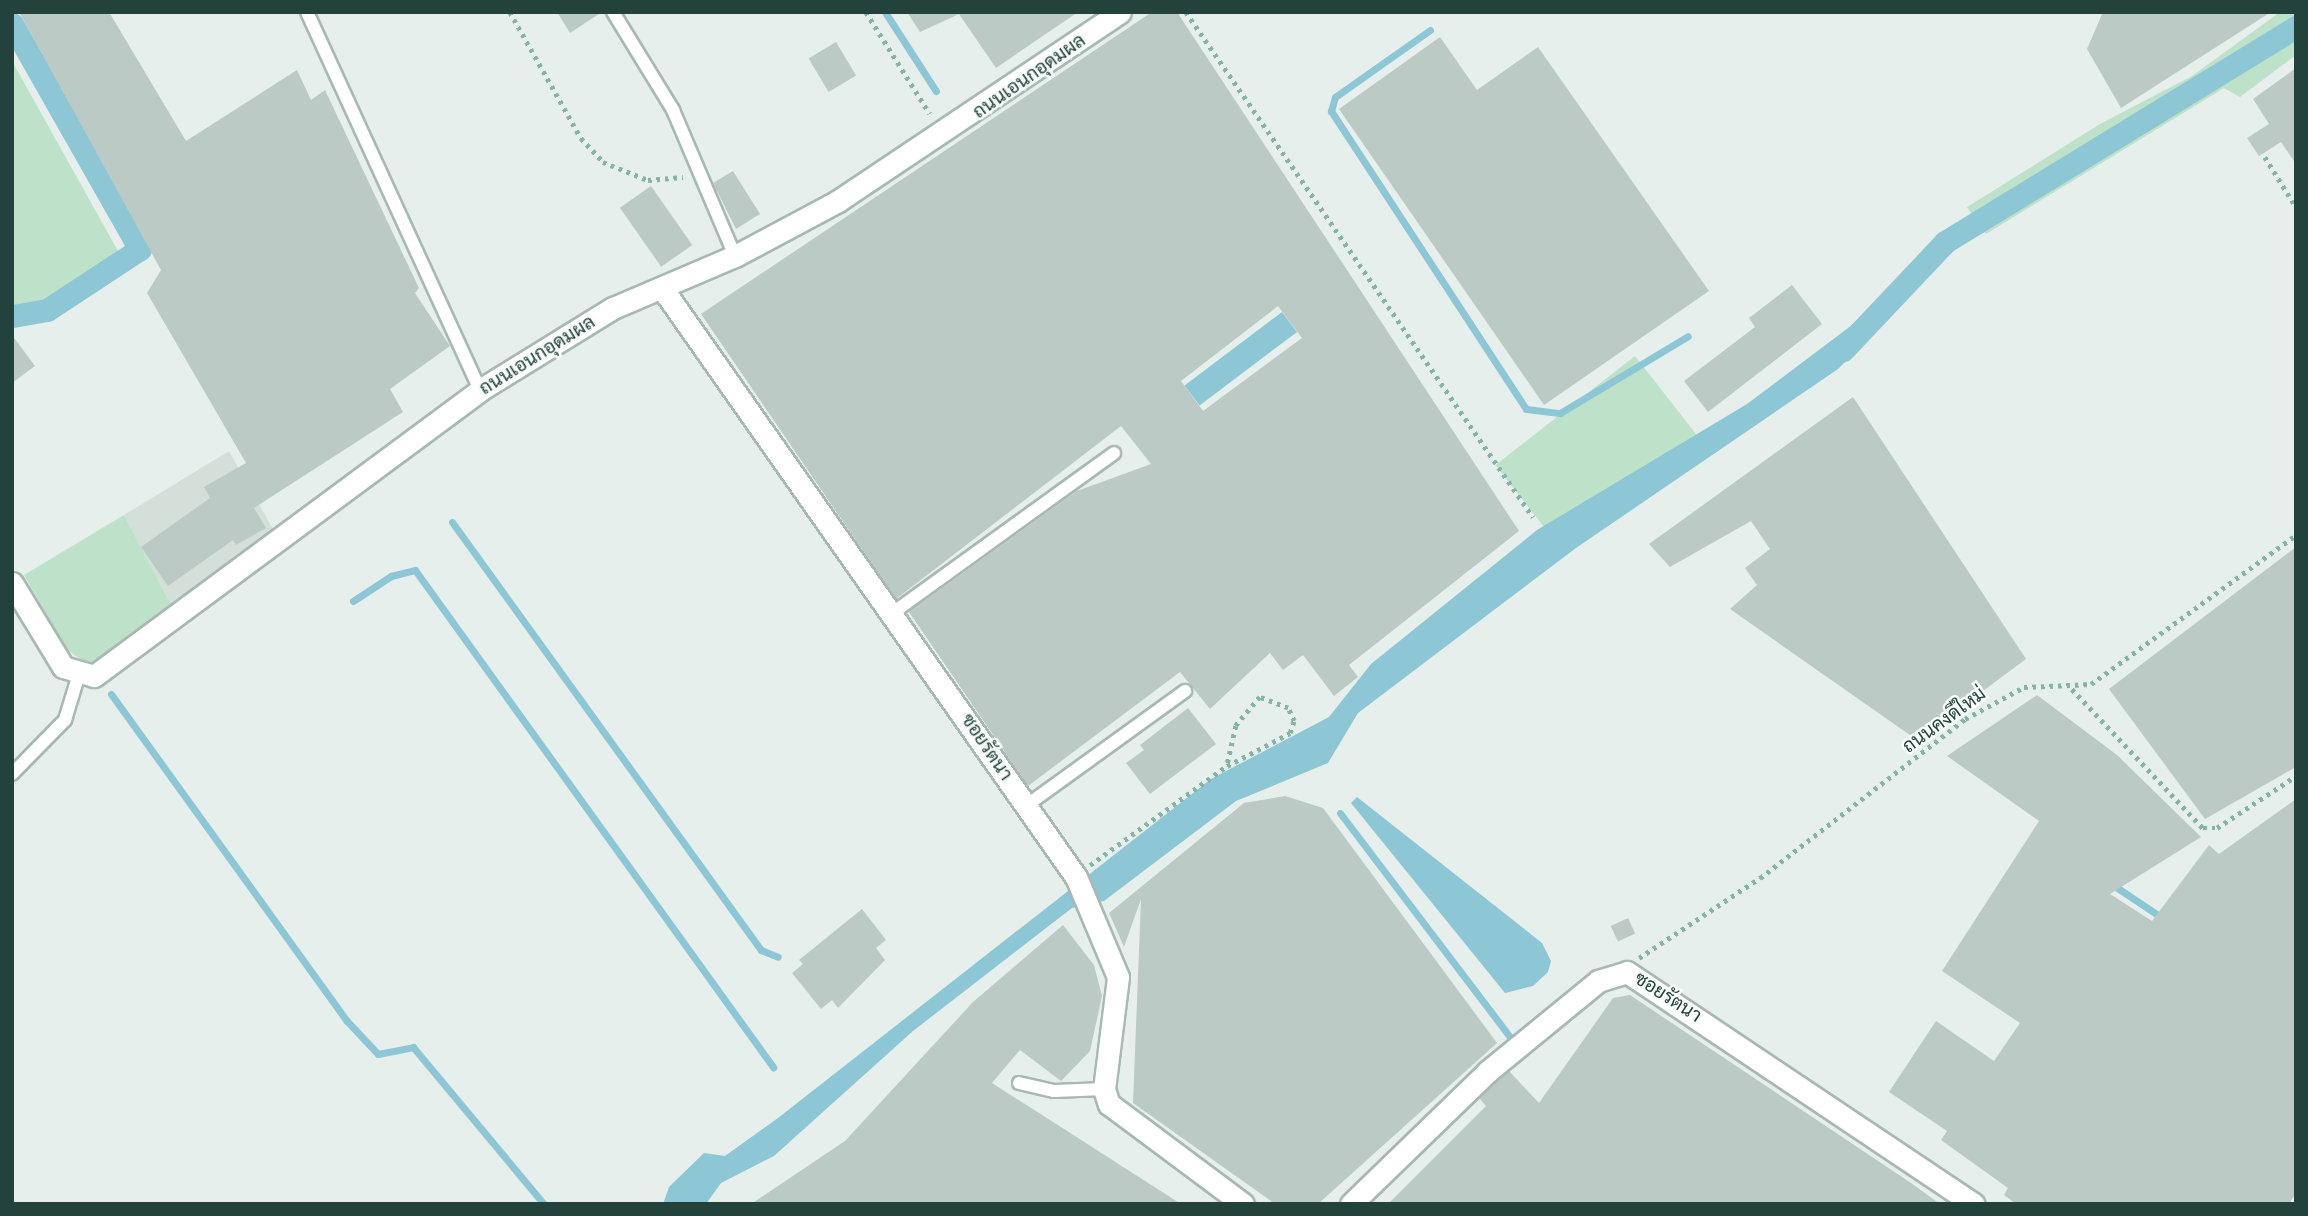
<!DOCTYPE html>
<html>
<head>
<meta charset="utf-8">
<style>
	body { margin:0 }
	#map { position:relative; width:2308px; height:1216px; overflow:hidden; background:#e6efeb; font-family:"IBM Plex Sans",Sarabun,sans-serif }
	div>[style] { position:absolute }
	.built>* { inset:0; background:#d4dfda }
	.green>* { inset:0; background:#bee1c9; transform-origin:0 0 }
	.water>* { inset:0; background:#8dc6d5; transform-origin:0 0 }
	.stream>* { height:7px; margin:-3.5px; padding:0 3.5px; transform-origin:3.5px; border-radius:3.5px; background:#8dc6d5 }
	.canal>* { height:23px; margin:-11.5px; padding:0 11.5px; transform-origin:11.5px; border-radius:11.5px; background:#8dc6d5 }
	.building>* { inset:0; background:#bbcac5; transform-origin:0 0 }
	.path>* { height:4.5px; margin-top:-2.25px; transform-origin:0; background:repeating-linear-gradient(90deg,#85b4a7 0 3.5px,transparent 0 8.5px) }
	.roads { filter:drop-shadow(2px 0 #a8b8b3) drop-shadow(-2px 0 #a8b8b3) drop-shadow(0 2px #a8b8b3) drop-shadow(0 -2px #a8b8b3) }
	.lane>* { height:12px; margin:-6px; padding:0 6px; transform-origin:6px; border-radius:6px; background:#fff }
	.street>* { height:21px; margin:-10.5px; padding:0 10.5px; transform-origin:10.5px; border-radius:10.5px; background:#fff }
	span { translate:-50% -50%; white-space:nowrap; text-align:center; line-height:1.15; -webkit-text-stroke:5px #f7fbf9; paint-order:stroke }
	.street-label { font-size:19px; color:#23423c }
	.frame { position:absolute; inset:0; border:14px solid #23423c; pointer-events:none }
</style>
</head>
<body>
<div id="map">
	<div class="built">
		<div style="clip-path:polygon(229px 451px,274px 531px,174px 610px,124px 515px)"></div>
	</div>
	<div class="green">
		<div style="clip-path:polygon(2280px 12px,2296px 12px,2296px 55px,2240px 97px,2224px 88px,1986px 234px,1967px 207px,2100px 124px,2192px 76px)"></div>
		<div style="clip-path:polygon(12px 61px,118px 251px,12px 322px)"></div>
		<div style="left:1635px;top:356px;width:100px;height:177px;rotate:52deg"></div>
		<div style="clip-path:polygon(124px 515px,174px 610px,104px 662px,84px 662px,66px 649px,24px 575px)"></div>
	</div>
	<div class="water">
		<div style="left:1282px;top:312px;width:25px;height:122px;rotate:53deg"></div>
		<div style="clip-path:polygon(1856px 322px,1870px 338px,1838px 369px,1576px 548px,1358px 713px,1328px 763px,1236px 801px,1104px 901px,1072px 908px,913px 1031px,774px 1156px,721px 1183px,706px 1204px,663px 1204px,669px 1187px,704px 1153px,725px 1156px,778px 1118px,1211px 779px,1329px 717px,1371px 664px,1537px 530px,1747px 404px)"></div>
		<div style="clip-path:polygon(1357px 797px,1542px 943px,1551px 961px,1548px 972px,1533px 986px,1505px 993px,1351px 803px)"></div>
	</div>
	<div class="stream">
		<div style="left:885px;top:12px;width:94px;rotate:57.2deg"></div>
		<div style="left:1430px;top:30px;width:116px;rotate:144.8deg"></div>
		<div style="left:1335px;top:97px;width:15px;rotate:106deg"></div>
		<div style="left:1331px;top:111px;width:356px;rotate:56.8deg"></div>
		<div style="left:1526px;top:409px;width:34px;rotate:7deg"></div>
		<div style="left:1560px;top:413px;width:149px;rotate:-31deg"></div>
		<div style="left:452px;top:522px;width:528px;rotate:54.17deg"></div>
		<div style="left:761px;top:950px;width:18px;rotate:22deg"></div>
		<div style="left:353px;top:601px;width:45px;rotate:-33.3deg"></div>
		<div style="left:391px;top:576px;width:25px;rotate:-14deg"></div>
		<div style="left:415px;top:570px;width:613px;rotate:54.23deg"></div>
		<div style="left:111px;top:694px;width:403px;rotate:54.2deg"></div>
		<div style="left:347px;top:1021px;width:45px;rotate:46.8deg"></div>
		<div style="left:378px;top:1054px;width:36px;rotate:-11deg"></div>
		<div style="left:413px;top:1047px;width:204px;rotate:50.2deg"></div>
		<div style="left:1340px;top:813px;width:280px;rotate:52.8deg"></div>
		<div style="left:2113px;top:885px;width:61px;rotate:33.7deg"></div>
	</div>
	<div class="canal">
		<div style="left:12px;top:24px;width:259px;rotate:60.4deg"></div>
		<div style="left:140px;top:249px;width:111px;rotate:146.7deg"></div>
		<div style="left:47px;top:310px;width:36px;rotate:170deg"></div>
		<div style="left:1843px;top:350px;width:149px;rotate:-46.6deg"></div>
		<div style="left:1945px;top:242px;width:412px;rotate:-31.5deg"></div>
	</div>
	<div class="building">
		<div style="clip-path:polygon(19px 12px,109px 12px,186px 141px,297px 70px,311px 100px,325px 90px,419px 288px,415px 293px,450px 346px,390px 389px,403px 412px,254px 508px,266px 528px,236px 545px,233px 540px,168px 586px,141px 547px,210px 498px,204px 487px,246px 463px,147px 293px,161px 270px)"></div>
		<div style="clip-path:polygon(557px 12px,602px 12px,570px 33px)"></div>
		<div style="clip-path:polygon(907px 12px,1078px 12px,996px 68px,959px 14px,920px 32px)"></div>
		<div style="clip-path:polygon(evenodd,1152px 12px,1177px 12px,1519px 531px,1349px 665px,1358px 677px,1334px 696px,1303px 655px,1283px 670px,1270px 653px,1210px 709px,1180px 672px,1028px 786px,909px 612px,1077px 491px,1151px 464px,1121px 426px,896px 599px,701px 314px,1152px 12px,1278px 306px,1302px 338px,1203px 411px,1181px 381px,1278px 306px)"></div>
		<div style="clip-path:polygon(2103px 12px,2271px 12px,2121px 108px,2087px 49px)"></div>
		<div style="clip-path:polygon(1440px 37px,1477px 90px,1538px 47px,1709px 291px,1544px 405px,1339px 109px)"></div>
		<div style="left:836px;top:42px;width:39px;height:32px;rotate:59deg"></div>
		<div style="clip-path:polygon(2296px 68px,2296px 164px,2281px 142px,2259px 156px,2247px 138px,2269px 124px,2253px 99px)"></div>
		<div style="clip-path:polygon(733px 171px,760px 214px,736px 229px,713px 183px)"></div>
		<div style="left:651px;top:186px;width:72px;height:38px;rotate:55deg"></div>
		<div style="clip-path:polygon(1792px 285px,1822px 324px,1708px 412px,1684px 381px,1755px 327px,1749px 318px)"></div>
		<div style="clip-path:polygon(12px 335px,35px 366px,12px 383px)"></div>
		<div style="clip-path:polygon(1853px 397px,2026px 659px,1917px 740px,1730px 609px,1757px 585px,1745px 568px,1770px 549px,1751px 521px,1670px 567px,1649px 544px)"></div>
		<div style="clip-path:polygon(2296px 547px,2296px 767px,2205px 819px,2109px 689px)"></div>
		<div style="clip-path:polygon(2037px 695px,2117px 755px,2201px 837px,2110px 894px,2152px 921px,2209px 845px,2219px 854px,2296px 799px,2296px 1193px,2289px 1204px,2016px 1204px,2004px 1195px,2008px 1188px,1941px 1140px,1947px 1131px,1889px 1092px,1936px 1021px,1994px 1061px,2020px 1023px,1942px 971px,2039px 821px,1947px 756px)"></div>
		<div style="clip-path:polygon(1188px 708px,1216px 744px,1150px 794px,1126px 763px,1144px 750px,1140px 745px)"></div>
		<div style="clip-path:polygon(1285px 796px,1323px 808px,1497px 1043px,1318px 1204px,1275px 1204px,1133px 1103px,1141px 899px,1124px 947px,1109px 913px,1244px 803px)"></div>
		<div style="clip-path:polygon(862px 909px,886px 940px,876px 948px,885px 960px,838px 1008px,832px 1000px,821px 1009px,792px 973px,803px 964px,799px 960px)"></div>
		<div style="left:1628px;top:918px;width:17px;height:19px;rotate:65deg"></div>
		<div style="clip-path:polygon(1063px 925px,1094px 965px,1102px 996px,1090px 1051px,1061px 1081px,1020px 1050px,992px 1083px,1181px 1204px,751px 1204px,845px 1141px,973px 1002px)"></div>
		<div style="clip-path:polygon(1630px 995px,1911px 1183px,1940px 1204px,1388px 1204px,1486px 1106px,1479px 1098px,1509px 1071px,1539px 1103px,1613px 998px)"></div>
	</div>
	<div class="path">
		<div style="left:510px;top:12px;width:145px;rotate:60.6deg"></div>
		<div style="left:581px;top:138px;width:33px;rotate:47deg"></div>
		<div style="left:603px;top:162px;width:48px;rotate:21.8deg"></div>
		<div style="left:648px;top:180px;width:35px;rotate:-5deg"></div>
		<div style="left:866px;top:12px;width:120px;rotate:57.9deg"></div>
		<div style="left:1186px;top:12px;width:613px;rotate:55.51deg"></div>
		<div style="left:2265px;top:157px;width:59px;rotate:58.2deg"></div>
		<div style="left:2072px;top:689px;width:191px;rotate:46.7deg"></div>
		<div style="left:2203px;top:828px;width:14px"></div>
		<div style="left:2217px;top:828px;width:95px;rotate:-33.4deg"></div>
		<div style="left:1090px;top:865px;width:169px;rotate:-35.9deg"></div>
		<div style="left:1227px;top:766px;width:71px;rotate:-27.6deg"></div>
		<div style="left:1290px;top:733px;width:13px;rotate:-72deg"></div>
		<div style="left:1294px;top:721px;width:14px;rotate:-115deg"></div>
		<div style="left:1288px;top:708px;width:30px;rotate:-159deg"></div>
		<div style="left:1260px;top:697px;width:38px;rotate:130deg"></div>
		<div style="left:1236px;top:726px;width:41px;rotate:102.7deg"></div>
		<div style="left:1639px;top:958px;width:145px;rotate:-33.5deg"></div>
		<div style="left:1760px;top:878px;width:259px;rotate:-37.8deg"></div>
		<div style="left:1965px;top:719px;width:67px;rotate:-28.5deg"></div>
		<div style="left:2024px;top:687px;width:67px;rotate:-2.6deg"></div>
		<div style="left:2091px;top:684px;width:253px;rotate:-36deg"></div>
	</div>
	<div class="roads">
		<div class="lane">
			<div style="left:307px;top:12px;width:416px;rotate:65.4deg"></div>
			<div style="left:613px;top:12px;width:115px;rotate:58.5deg"></div>
			<div style="left:673px;top:110px;width:159px;rotate:67deg"></div>
			<div style="left:891px;top:614px;width:275px;rotate:-35.8deg"></div>
			<div style="left:12px;top:774px;width:76px;rotate:-45.5deg"></div>
			<div style="left:65px;top:720px;width:48px;rotate:-73.1deg"></div>
			<div style="left:1027px;top:805px;width:195px;rotate:-35.8deg"></div>
			<div style="left:1019px;top:1083px;width:36px;rotate:13deg"></div>
			<div style="left:1054px;top:1091px;width:50px;rotate:-2.3deg"></div>
		</div>
		<div class="street">
			<div style="left:662px;top:288px;width:720px;rotate:54.9deg"></div>
			<div style="left:1076px;top:877px;width:108px;rotate:67.2deg"></div>
			<div style="left:1118px;top:977px;width:113px;rotate:97.1deg"></div>
			<div style="left:1104px;top:1089px;width:16px;rotate:72deg"></div>
			<div style="left:1109px;top:1104px;width:167px;rotate:36.7deg"></div>
			<div style="left:12px;top:583px;width:98px;rotate:58.7deg"></div>
			<div style="left:63px;top:667px;width:32px;rotate:16deg"></div>
			<div style="left:94px;top:676px;width:480px;rotate:-36.5deg"></div>
			<div style="left:480px;top:390px;width:156px;rotate:-31.7deg"></div>
			<div style="left:613px;top:308px;width:133px;rotate:-23.1deg"></div>
			<div style="left:735px;top:256px;width:117px;rotate:-28.1deg"></div>
			<div style="left:838px;top:201px;width:339px;rotate:-33.8deg"></div>
			<div style="left:1351px;top:1204px;width:190px;rotate:-44.1deg"></div>
			<div style="left:1487px;top:1072px;width:144px;rotate:-39.3deg"></div>
			<div style="left:1598px;top:981px;width:30px;rotate:-17deg"></div>
			<div style="left:1627px;top:972px;width:417px;rotate:33.8deg"></div>
		</div>
	</div>
	<div class="street-label">
		<span style="left:1029px;top:76px;rotate:-35deg">ถนนเอนกอุดมผล</span>
		<span style="left:537px;top:355px;rotate:-32deg">ถนนเอนกอุดมผล</span>
		<span style="left:1944px;top:720px;rotate:-36deg">ถนนคงดีใหม่</span>
		<span style="left:987px;top:747px;rotate:56deg">ซอยรัตนา</span>
		<span style="left:1668px;top:997px;rotate:33deg">ซอยรัตนา</span>
	</div>
	<div class="frame"></div>
</div>
</body>
</html>
